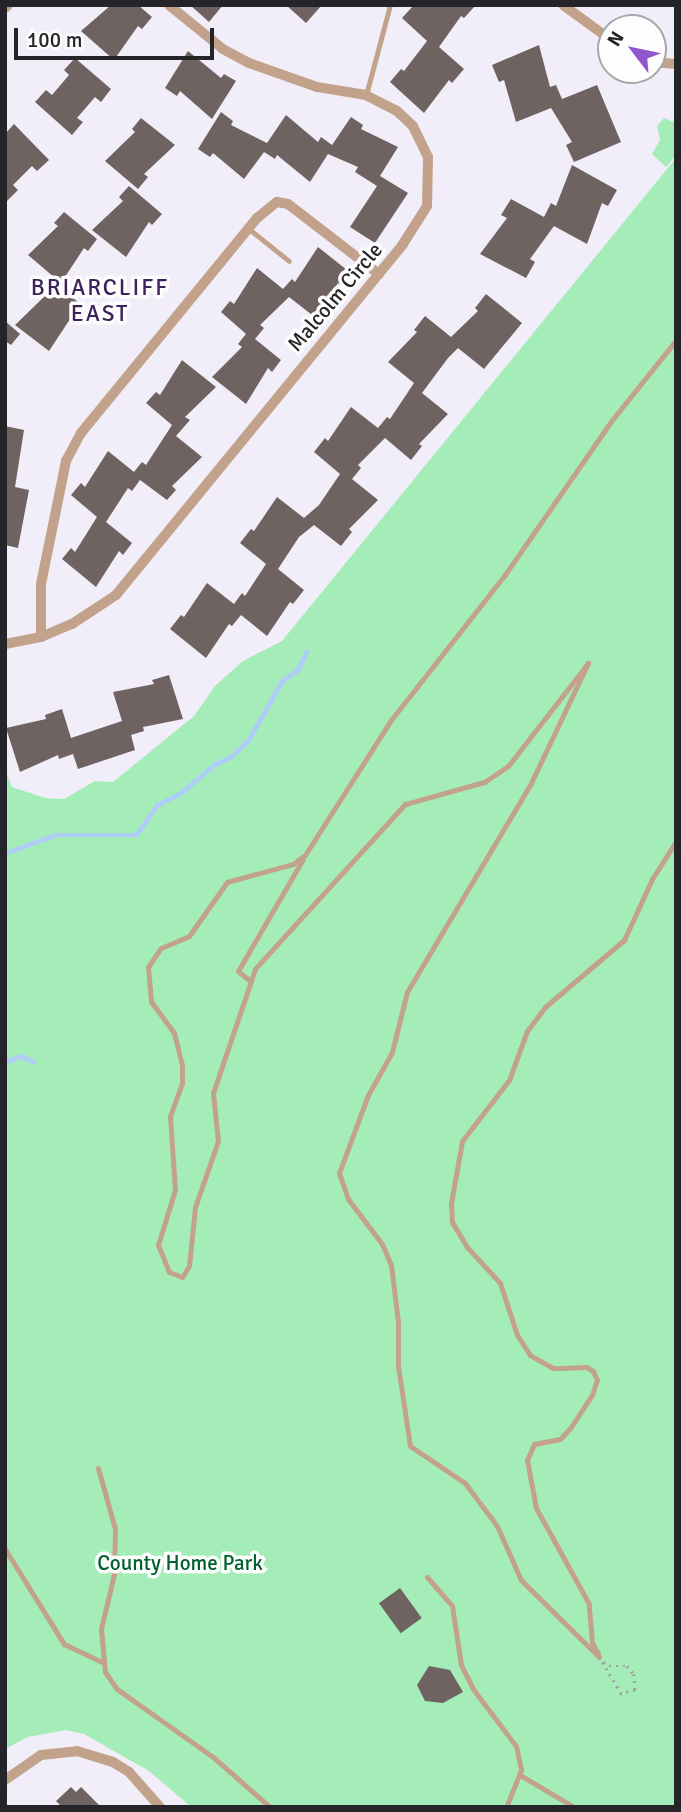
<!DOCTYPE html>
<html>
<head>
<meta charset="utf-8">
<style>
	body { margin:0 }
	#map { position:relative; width:681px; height:1812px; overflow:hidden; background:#f1eef9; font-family:Signika,sans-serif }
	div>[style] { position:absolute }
	.green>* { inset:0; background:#a5edb8 }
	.stream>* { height:4.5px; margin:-2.25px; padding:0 2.25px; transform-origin:2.25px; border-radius:2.25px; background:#afcef6 }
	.building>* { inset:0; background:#6f6361; transform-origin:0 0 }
	.path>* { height:2.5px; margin-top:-1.25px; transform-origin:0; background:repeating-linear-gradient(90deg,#a2a0a8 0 2px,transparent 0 7px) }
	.service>* { height:5px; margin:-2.5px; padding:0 2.5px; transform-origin:2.5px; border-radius:2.5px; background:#c2a28b }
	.minor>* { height:10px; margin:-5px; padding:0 5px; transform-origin:5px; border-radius:5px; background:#c2a28b }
	.tertiary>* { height:12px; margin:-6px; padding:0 6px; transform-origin:6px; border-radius:6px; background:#c2a28b }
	span { translate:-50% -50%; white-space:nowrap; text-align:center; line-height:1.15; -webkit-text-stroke:7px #fdfdfd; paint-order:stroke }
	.street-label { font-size:21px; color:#252428 }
	.park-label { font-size:21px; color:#01602f }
	.neighbourhood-label { font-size:23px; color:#3c215a; letter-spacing:2px }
	.frame { position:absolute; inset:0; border:7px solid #252428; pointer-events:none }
	.north { position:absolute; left:597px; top:14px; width:70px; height:70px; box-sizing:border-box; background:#fdfdfd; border:2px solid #a7a6a8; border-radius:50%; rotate:302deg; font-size:19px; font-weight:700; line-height:28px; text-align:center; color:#252428 }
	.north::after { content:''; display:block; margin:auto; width:24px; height:32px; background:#9157cf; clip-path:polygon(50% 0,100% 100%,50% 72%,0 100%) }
	.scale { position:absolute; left:14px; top:28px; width:200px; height:32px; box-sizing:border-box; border:4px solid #252428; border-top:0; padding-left:9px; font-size:21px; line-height:24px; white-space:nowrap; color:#252428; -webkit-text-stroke:5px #fdfdfd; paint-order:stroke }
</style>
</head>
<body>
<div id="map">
	<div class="green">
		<div style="clip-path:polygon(664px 118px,676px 123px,676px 155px,666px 167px,652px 154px,660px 140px,657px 126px)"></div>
		<div style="clip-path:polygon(676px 158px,676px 1807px,191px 1807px,149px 1771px,84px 1734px,66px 1730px,28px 1737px,5px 1749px,5px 769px,12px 787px,45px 798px,64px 799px,95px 781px,113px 782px,194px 716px,215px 686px,243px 661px,282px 641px)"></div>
	</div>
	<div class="stream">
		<div style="left:5px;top:853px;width:53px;rotate:-19.8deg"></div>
		<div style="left:55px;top:835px;width:81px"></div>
		<div style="left:136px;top:835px;width:37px;rotate:-55deg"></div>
		<div style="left:157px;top:805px;width:28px;rotate:-27deg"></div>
		<div style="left:182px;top:792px;width:43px;rotate:-40.3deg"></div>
		<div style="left:215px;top:764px;width:17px;rotate:-24deg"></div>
		<div style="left:231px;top:757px;width:25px;rotate:-45deg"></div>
		<div style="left:249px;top:739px;width:67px;rotate:-60.4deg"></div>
		<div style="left:282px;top:681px;width:19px;rotate:-35deg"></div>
		<div style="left:298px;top:670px;width:20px;rotate:-66deg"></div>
		<div style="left:5px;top:1062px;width:17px;rotate:-21deg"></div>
		<div style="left:21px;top:1056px;width:13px;rotate:23deg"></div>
	</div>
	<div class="building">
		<div style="clip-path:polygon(111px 5px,138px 5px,152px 17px,142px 29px,138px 26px,114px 60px,81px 31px)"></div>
		<div style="clip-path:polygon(190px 5px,223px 5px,209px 22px)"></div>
		<div style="clip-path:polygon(286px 5px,322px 5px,306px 23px)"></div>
		<div style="clip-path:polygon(414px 5px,476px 5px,464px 18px,461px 16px,439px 47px,464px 69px,452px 83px,449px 80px,424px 113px,390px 82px,401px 69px,404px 71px,427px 41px,402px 18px)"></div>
		<div style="clip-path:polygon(539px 45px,550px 87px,556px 85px,562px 99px,597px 85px,621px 142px,574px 162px,566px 145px,572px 142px,551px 108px,516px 122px,504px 80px,499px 82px,492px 65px)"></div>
		<div style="clip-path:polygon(188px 51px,221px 78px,224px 74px,236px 81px,212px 119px,180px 91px,177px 96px,165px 88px)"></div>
		<div style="clip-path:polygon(75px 58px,111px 89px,101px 102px,95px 97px,77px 118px,83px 122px,72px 135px,35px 102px,46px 90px,52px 95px,69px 75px,64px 70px)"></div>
		<div style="clip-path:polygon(221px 112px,233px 121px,231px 125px,267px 143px,286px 115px,318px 142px,321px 137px,332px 145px,351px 117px,363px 125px,361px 129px,398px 147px,380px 176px,408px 193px,375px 243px,350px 227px,377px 186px,355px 172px,358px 167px,328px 154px,310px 182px,277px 155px,275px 159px,264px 152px,244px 179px,213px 153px,210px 157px,198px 149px)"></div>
		<div style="clip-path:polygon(141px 118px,175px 145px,144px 174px,148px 177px,138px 189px,105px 161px,135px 132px,132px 129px)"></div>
		<div style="clip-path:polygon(14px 124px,49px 160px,37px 171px,32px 166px,13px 185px,18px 190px,5px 203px,5px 134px)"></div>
		<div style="clip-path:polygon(572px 165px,617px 190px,608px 206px,602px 203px,587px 244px,554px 226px,530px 259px,535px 262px,526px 278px,480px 254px,507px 218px,501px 215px,511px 199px,544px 217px,551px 203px,556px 206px)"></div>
		<div style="clip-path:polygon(129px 186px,162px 214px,152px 225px,149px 222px,126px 257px,92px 230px,123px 201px,119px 197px)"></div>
		<div style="clip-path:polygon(64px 212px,97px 239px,88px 251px,84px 248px,61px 283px,28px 255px,58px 226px,54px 223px)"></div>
		<div style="clip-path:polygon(318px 247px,352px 274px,342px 286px,338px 283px,316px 318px,289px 297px,260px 325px,264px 328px,255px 339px,281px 360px,272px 372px,268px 368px,246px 404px,212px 377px,242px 347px,238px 344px,246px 334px,221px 312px,230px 301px,234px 304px,257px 268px,283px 289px,292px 279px,295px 282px)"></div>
		<div style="clip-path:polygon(52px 280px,85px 308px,76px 319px,72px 316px,49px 351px,15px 325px,46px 295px,42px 292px)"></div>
		<div style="clip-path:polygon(486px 294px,522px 323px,484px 369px,458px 348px,448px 358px,422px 393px,448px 414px,419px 444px,422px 446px,411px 460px,385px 438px,358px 465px,361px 468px,352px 479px,378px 500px,349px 529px,352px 532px,341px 546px,314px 525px,299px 537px,278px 569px,304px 590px,293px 604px,290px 602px,267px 636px,241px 615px,232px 626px,229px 624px,206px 658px,170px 629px,181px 615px,184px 617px,207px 583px,234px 604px,242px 593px,245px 596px,266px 564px,240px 543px,251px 529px,254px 531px,277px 497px,304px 518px,319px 505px,340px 474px,314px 452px,325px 438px,328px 441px,351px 407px,378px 428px,387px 417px,390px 419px,414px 383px,388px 362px,417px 332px,414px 330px,425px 316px,451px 337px,478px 311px,475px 308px)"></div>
		<div style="clip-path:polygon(5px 321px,20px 334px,11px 345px,5px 341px)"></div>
		<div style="clip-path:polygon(182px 360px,216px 387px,185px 417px,190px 420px,176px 436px,202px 457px,172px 486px,176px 490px,167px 500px,140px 480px,132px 491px,128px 488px,106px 522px,132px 543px,123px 555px,119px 551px,96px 587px,62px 559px,71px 548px,75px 552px,97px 517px,71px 495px,81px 483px,85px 487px,108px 451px,134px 472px,142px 462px,146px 465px,172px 425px,146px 403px,156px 392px,160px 395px)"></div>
		<div style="clip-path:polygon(5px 426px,24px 430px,15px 487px,29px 490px,18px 548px,5px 545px)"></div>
		<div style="clip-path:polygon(169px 675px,183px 719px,143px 727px,144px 731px,131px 735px,135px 750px,78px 769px,73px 754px,59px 759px,58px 755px,20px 772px,6px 728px,46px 719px,45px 715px,62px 709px,71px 738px,122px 721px,113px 692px,154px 684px,152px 680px)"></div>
		<div style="left:400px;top:1588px;width:37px;height:26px;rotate:54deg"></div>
		<div style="clip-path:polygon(429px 1666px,450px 1670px,463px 1692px,443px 1703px,425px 1701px,417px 1685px)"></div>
		<div style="clip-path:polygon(71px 1787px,76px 1792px,81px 1787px,101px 1807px,62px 1807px,56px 1801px)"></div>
	</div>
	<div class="path">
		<div style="left:599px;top:1657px;width:13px;rotate:42deg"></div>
		<div style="left:609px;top:1666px;width:18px"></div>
		<div style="left:627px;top:1666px;width:11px;rotate:49deg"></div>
		<div style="left:634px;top:1674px;width:16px;rotate:86deg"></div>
		<div style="left:635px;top:1690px;width:15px;rotate:164deg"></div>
		<div style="left:621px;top:1694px;width:43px;rotate:-120.7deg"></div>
	</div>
	<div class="service">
		<div style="left:366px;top:95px;width:93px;rotate:-75.1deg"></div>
		<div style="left:249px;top:229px;width:51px;rotate:38.7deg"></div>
		<div style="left:249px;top:980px;width:14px;rotate:-141deg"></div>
		<div style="left:238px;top:971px;width:129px;rotate:-59.9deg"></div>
		<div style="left:98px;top:1468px;width:63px;rotate:74.4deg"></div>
		<div style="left:115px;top:1529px;width:45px;rotate:91.3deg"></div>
		<div style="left:114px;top:1574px;width:57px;rotate:103.3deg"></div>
		<div style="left:101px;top:1629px;width:43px;rotate:84.7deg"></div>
		<div style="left:105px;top:1672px;width:21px;rotate:55deg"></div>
		<div style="left:117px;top:1689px;width:118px;rotate:35.3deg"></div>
		<div style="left:213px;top:1757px;width:76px;rotate:41.3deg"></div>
		<div style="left:5px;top:1549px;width:112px;rotate:58.2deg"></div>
		<div style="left:64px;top:1644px;width:42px;rotate:25.3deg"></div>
		<div style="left:427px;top:1577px;width:38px;rotate:49deg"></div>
		<div style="left:452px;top:1606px;width:60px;rotate:81.3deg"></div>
		<div style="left:461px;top:1665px;width:27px;rotate:63deg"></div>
		<div style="left:473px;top:1689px;width:71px;rotate:53deg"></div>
		<div style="left:516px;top:1746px;width:25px;rotate:78deg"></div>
		<div style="left:521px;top:1770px;width:40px;rotate:112deg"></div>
		<div style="left:598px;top:1654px;width:13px;rotate:-117deg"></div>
		<div style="left:592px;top:1642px;width:38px;rotate:-95deg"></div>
		<div style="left:589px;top:1604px;width:110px;rotate:-118.9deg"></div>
		<div style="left:536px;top:1508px;width:49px;rotate:-100.6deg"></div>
		<div style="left:527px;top:1460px;width:17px;rotate:-66deg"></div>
		<div style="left:534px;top:1444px;width:26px;rotate:-11deg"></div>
		<div style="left:560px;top:1439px;width:16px;rotate:-47deg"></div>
		<div style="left:571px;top:1427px;width:38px;rotate:-57deg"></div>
		<div style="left:592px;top:1395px;width:16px;rotate:-72deg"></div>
		<div style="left:597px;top:1380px;width:10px;rotate:-114deg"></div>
		<div style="left:593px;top:1371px;width:8px;rotate:-150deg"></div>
		<div style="left:586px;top:1367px;width:33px;rotate:178deg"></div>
		<div style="left:553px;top:1368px;width:26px;rotate:-151deg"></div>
		<div style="left:530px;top:1355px;width:24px;rotate:-123deg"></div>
		<div style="left:517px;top:1335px;width:55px;rotate:-108.1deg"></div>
		<div style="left:500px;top:1283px;width:49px;rotate:-132.5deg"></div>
		<div style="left:467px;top:1247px;width:29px;rotate:-121deg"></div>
		<div style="left:452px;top:1222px;width:19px;rotate:-93deg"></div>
		<div style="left:451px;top:1203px;width:63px;rotate:-79.9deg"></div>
		<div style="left:462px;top:1141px;width:77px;rotate:-52.4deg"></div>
		<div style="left:509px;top:1080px;width:52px;rotate:-69.8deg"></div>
		<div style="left:527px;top:1031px;width:30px;rotate:-53deg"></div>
		<div style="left:545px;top:1007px;width:104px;rotate:-40.3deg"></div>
		<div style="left:624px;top:940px;width:67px;rotate:-65.3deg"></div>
		<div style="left:652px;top:879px;width:45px;rotate:-57.7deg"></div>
		<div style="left:599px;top:1657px;width:110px;rotate:-135.4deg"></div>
		<div style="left:521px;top:1580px;width:59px;rotate:-114deg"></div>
		<div style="left:497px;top:1526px;width:54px;rotate:-126.7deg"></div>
		<div style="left:465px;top:1483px;width:66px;rotate:-146.1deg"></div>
		<div style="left:410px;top:1446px;width:81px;rotate:-98.5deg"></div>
		<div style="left:398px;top:1366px;width:44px;rotate:-90deg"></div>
		<div style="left:398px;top:1322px;width:57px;rotate:-97deg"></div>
		<div style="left:391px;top:1265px;width:23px;rotate:-113deg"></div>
		<div style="left:382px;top:1244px;width:56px;rotate:-127.1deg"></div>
		<div style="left:348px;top:1199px;width:28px;rotate:-109deg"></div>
		<div style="left:339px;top:1173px;width:83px;rotate:-69.6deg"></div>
		<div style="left:368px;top:1095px;width:49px;rotate:-60.8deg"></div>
		<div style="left:392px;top:1052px;width:62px;rotate:-76deg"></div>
		<div style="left:407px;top:992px;width:243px;rotate:-59.3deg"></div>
		<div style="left:531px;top:783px;width:133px;rotate:-64.6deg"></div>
		<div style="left:588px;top:663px;width:130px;rotate:127.8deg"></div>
		<div style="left:508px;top:766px;width:29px;rotate:146deg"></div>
		<div style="left:484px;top:782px;width:82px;rotate:164.4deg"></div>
		<div style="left:405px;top:804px;width:223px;rotate:132.3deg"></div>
		<div style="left:255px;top:969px;width:131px;rotate:108.7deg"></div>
		<div style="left:213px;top:1093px;width:48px;rotate:84.1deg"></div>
		<div style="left:218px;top:1141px;width:70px;rotate:109.2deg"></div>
		<div style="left:195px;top:1207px;width:59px;rotate:95.8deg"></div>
		<div style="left:189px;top:1266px;width:13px;rotate:122deg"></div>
		<div style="left:182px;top:1277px;width:14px;rotate:-159deg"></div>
		<div style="left:169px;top:1272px;width:29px;rotate:-112deg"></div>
		<div style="left:158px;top:1245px;width:58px;rotate:-72.8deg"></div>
		<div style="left:175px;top:1190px;width:74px;rotate:-93.9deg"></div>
		<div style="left:170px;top:1116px;width:35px;rotate:-70deg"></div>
		<div style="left:182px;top:1083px;width:18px;rotate:-90deg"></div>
		<div style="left:182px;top:1065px;width:33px;rotate:-104deg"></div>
		<div style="left:174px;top:1033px;width:39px;rotate:-126deg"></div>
		<div style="left:151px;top:1001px;width:34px;rotate:-95deg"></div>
		<div style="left:148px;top:967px;width:23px;rotate:-56deg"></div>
		<div style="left:161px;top:948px;width:30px;rotate:-23deg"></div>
		<div style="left:189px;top:936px;width:66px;rotate:-54.9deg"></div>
		<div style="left:227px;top:882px;width:68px;rotate:-15.3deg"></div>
		<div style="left:293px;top:864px;width:15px;rotate:-37deg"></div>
		<div style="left:305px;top:855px;width:160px;rotate:-57.5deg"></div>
		<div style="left:391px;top:720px;width:183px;rotate:-51.9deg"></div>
		<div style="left:504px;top:576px;width:190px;rotate:-55.3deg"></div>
		<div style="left:612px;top:420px;width:102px;rotate:-51.3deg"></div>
		<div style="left:520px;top:1775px;width:63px;rotate:30.7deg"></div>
	</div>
	<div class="minor">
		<div style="left:563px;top:5px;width:59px;rotate:36.1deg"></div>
		<div style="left:653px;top:62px;width:23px;rotate:5deg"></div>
		<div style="left:41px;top:637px;width:53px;rotate:-90deg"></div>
		<div style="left:41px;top:584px;width:126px;rotate:-78.5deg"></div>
		<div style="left:66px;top:461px;width:32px;rotate:-62deg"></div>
		<div style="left:81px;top:433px;width:278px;rotate:-50.7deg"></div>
		<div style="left:257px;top:218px;width:26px;rotate:-39deg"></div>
		<div style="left:277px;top:202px;width:11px;rotate:10deg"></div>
		<div style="left:288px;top:204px;width:115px;rotate:37.6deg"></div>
		<div style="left:5px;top:644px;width:37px;rotate:-11deg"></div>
		<div style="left:41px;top:637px;width:34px;rotate:-23deg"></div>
		<div style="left:72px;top:624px;width:53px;rotate:-33.4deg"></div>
		<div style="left:116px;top:595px;width:453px;rotate:-50.7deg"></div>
		<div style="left:403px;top:244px;width:45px;rotate:-57.7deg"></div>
		<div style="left:427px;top:206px;width:49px;rotate:-88.8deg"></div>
		<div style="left:428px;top:157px;width:34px;rotate:-116deg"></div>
		<div style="left:413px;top:126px;width:22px;rotate:-137deg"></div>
		<div style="left:397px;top:111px;width:35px;rotate:-153deg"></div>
		<div style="left:366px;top:95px;width:50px;rotate:-170.7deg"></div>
		<div style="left:317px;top:87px;width:72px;rotate:-160.6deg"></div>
		<div style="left:249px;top:63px;width:30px;rotate:-152deg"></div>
		<div style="left:223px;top:49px;width:70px;rotate:-140.8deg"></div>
		<div style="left:5px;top:1780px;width:44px;rotate:-34.8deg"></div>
		<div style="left:41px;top:1755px;width:36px;rotate:-6deg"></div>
		<div style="left:77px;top:1751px;width:38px;rotate:17deg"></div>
		<div style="left:113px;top:1762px;width:19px;rotate:32deg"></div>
		<div style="left:129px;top:1772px;width:47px;rotate:48.5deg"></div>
	</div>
	<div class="tertiary">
		<div style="left:5px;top:7px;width:3px;rotate:-45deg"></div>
	</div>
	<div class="street-label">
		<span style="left:335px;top:297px;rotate:-50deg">Malcolm Circle</span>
	</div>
	<div class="park-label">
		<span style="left:180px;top:1563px">County Home Park</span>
	</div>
	<div class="neighbourhood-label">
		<span style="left:100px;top:301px">BRIARCLIFF<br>EAST</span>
	</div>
	<div class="frame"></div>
	<div class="north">N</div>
	<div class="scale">100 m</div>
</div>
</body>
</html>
